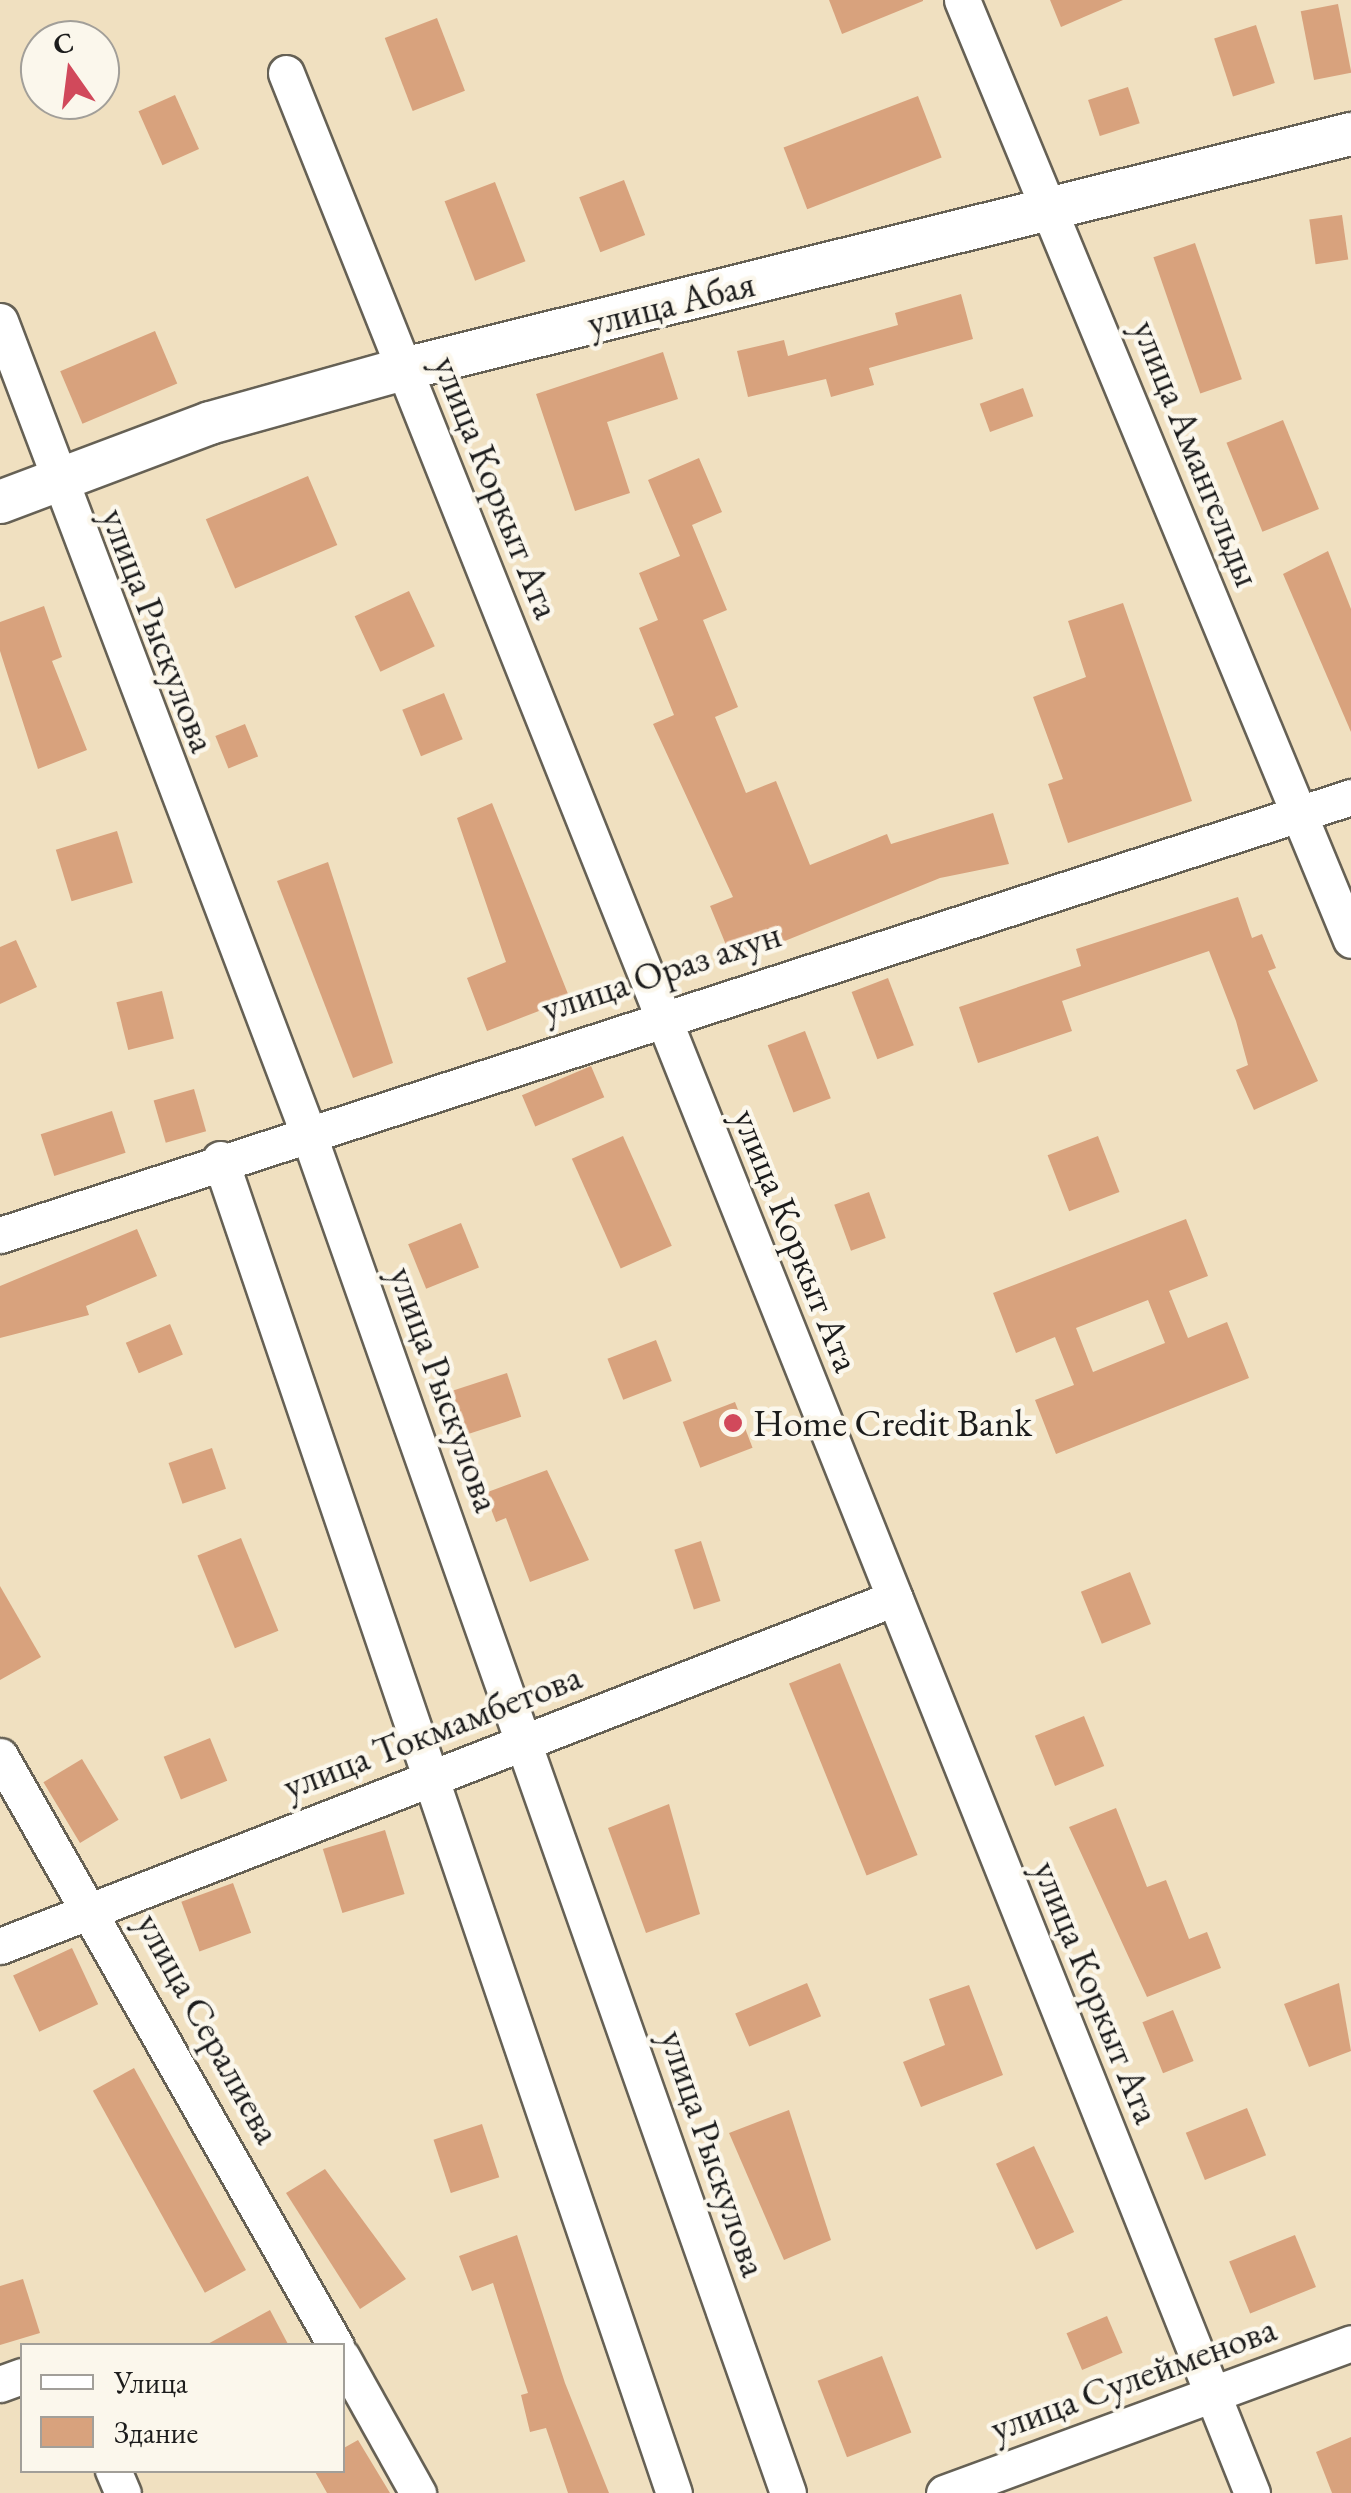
<!DOCTYPE html>
<html>
<head>
<meta charset="utf-8">
<style>
	body { margin:0 }
	#map { position:relative; width:1351px; height:2493px; overflow:hidden; background:#f0e0c0; font-family:"EB Garamond",serif }
	div>[style] { position:absolute }
	.building>* { inset:0; background:#d8a27d; transform-origin:0 0 }
	.roads { filter:drop-shadow(2px 0 #666155) drop-shadow(-2px 0 #666155) drop-shadow(0 2px #666155) drop-shadow(0 -2px #666155) }
	.minor>* { height:35px; margin:-17.5px; padding:0 17.5px; transform-origin:17.5px; border-radius:17.5px; background:#fff }
	.tertiary>* { height:42px; margin:-21px; padding:0 21px; transform-origin:21px; border-radius:21px; background:#fff }
	.dots>* { width:28px; height:28px; translate:-50% -50%; box-sizing:border-box; border:5px solid #fbf7ec; border-radius:50% }
	span { translate:-50% -50%; white-space:nowrap; text-align:center; line-height:1.15; -webkit-text-stroke:9px #fbf7ec; paint-order:stroke }
	.street-label { font-size:38px; color:#1c1c1c }
	.poi-label { font-size:38px; color:#1c1c1c }
	.left { translate:0 -50%; text-align:left }
	.legend { position:absolute; left:20px; top:2343px; width:325px; height:130px; box-sizing:border-box; background:#fbf7ec; border:2px solid #a29f99; margin:0; padding:12px 18px; list-style:none; font-size:30px; color:#1c1c1c }
	.legend li { display:flex; align-items:center; gap:20px; height:50px }
	.legend b { width:50px; border:2px solid #a29f99 }
	.north { position:absolute; left:20px; top:20px; width:100px; height:100px; box-sizing:border-box; background:#fbf7ec; border:2px solid #a29f99; border-radius:50%; rotate:346deg; font-size:28px; font-weight:700; line-height:40px; text-align:center; color:#1c1c1c }
	.north::after { content:''; display:block; margin:auto; width:35px; height:45px; background:#d1495b; clip-path:polygon(50% 0,100% 100%,50% 72%,0 100%) }
</style>
</head>
<body>
<div id="map">
	<div class="building">
		<div style="clip-path:polygon(829px 0,923px 0,923px 1px,842px 34px)"></div>
		<div style="clip-path:polygon(1050px 0,1123px 0,1061px 27px)"></div>
		<div style="left:1338px;top:4px;width:70px;height:38px;rotate:79deg"></div>
		<div style="left:437px;top:18px;width:78px;height:56px;rotate:69deg"></div>
		<div style="left:1256px;top:25px;width:61px;height:44px;rotate:72deg"></div>
		<div style="left:1128px;top:87px;width:38px;height:42px;rotate:72deg"></div>
		<div style="left:175px;top:95px;width:59px;height:40px;rotate:66deg"></div>
		<div style="left:918px;top:96px;width:66px;height:144px;rotate:69deg"></div>
		<div style="left:624px;top:180px;width:59px;height:48px;rotate:69deg"></div>
		<div style="left:495px;top:182px;width:85px;height:54px;rotate:69deg"></div>
		<div style="left:1342px;top:215px;width:45px;height:33px;rotate:82deg"></div>
		<div style="left:1195px;top:243px;width:144px;height:44px;rotate:71deg"></div>
		<div style="clip-path:polygon(961px 294px,973px 339px,869px 368px,874px 385px,831px 397px,826px 379px,748px 397px,737px 351px,784px 340px,788px 356px,898px 325px,895px 313px)"></div>
		<div style="left:155px;top:331px;width:57px;height:103px;rotate:67deg"></div>
		<div style="clip-path:polygon(663px 352px,678px 399px,607px 422px,630px 493px,575px 511px,536px 394px)"></div>
		<div style="left:1023px;top:388px;width:30px;height:46px;rotate:70deg"></div>
		<div style="left:1283px;top:420px;width:96px;height:61px;rotate:68deg"></div>
		<div style="clip-path:polygon(699px 458px,722px 512px,692px 525px,727px 610px,703px 620px,738px 707px,715px 717px,746px 793px,776px 781px,810px 865px,887px 834px,891px 844px,993px 813px,1009px 864px,940px 878px,733px 962px,710px 906px,733px 897px,653px 724px,674px 715px,639px 628px,658px 620px,639px 573px,680px 556px,648px 480px)"></div>
		<div style="left:308px;top:476px;width:75px;height:111px;rotate:67deg"></div>
		<div style="clip-path:polygon(1328px 551px,1351px 609px,1351px 732px,1283px 574px)"></div>
		<div style="left:409px;top:591px;width:61px;height:60px;rotate:65deg"></div>
		<div style="clip-path:polygon(1123px 603px,1192px 801px,1068px 843px,1048px 784px,1063px 779px,1033px 697px,1086px 677px,1068px 621px)"></div>
		<div style="clip-path:polygon(44px 606px,62px 657px,52px 661px,87px 750px,38px 769px,0 651px,0 622px)"></div>
		<div style="left:444px;top:693px;width:50px;height:45px;rotate:68deg"></div>
		<div style="left:245px;top:724px;width:35px;height:32px;rotate:68deg"></div>
		<div style="clip-path:polygon(492px 803px,570px 999px,487px 1031px,467px 978px,506px 962px,457px 818px)"></div>
		<div style="left:117px;top:831px;width:54px;height:64px;rotate:73deg"></div>
		<div style="clip-path:polygon(328px 862px,393px 1063px,353px 1078px,277px 881px)"></div>
		<div style="clip-path:polygon(1238px 897px,1252px 938px,1262px 934px,1276px 968px,1268px 971px,1318px 1081px,1254px 1110px,1236px 1070px,1248px 1065px,1236px 1021px,1209px 951px,1062px 1001px,1072px 1031px,978px 1063px,959px 1007px,1081px 966px,1076px 949px)"></div>
		<div style="clip-path:polygon(16px 940px,37px 987px,0 1004px,0 947px)"></div>
		<div style="left:888px;top:978px;width:72px;height:39px;rotate:69deg"></div>
		<div style="left:162px;top:991px;width:49px;height:47px;rotate:76deg"></div>
		<div style="left:805px;top:1031px;width:72px;height:40px;rotate:69deg"></div>
		<div style="left:591px;top:1066px;width:34px;height:75px;rotate:67deg"></div>
		<div style="left:194px;top:1089px;width:44px;height:42px;rotate:74deg"></div>
		<div style="left:112px;top:1111px;width:44px;height:75px;rotate:72deg"></div>
		<div style="left:623px;top:1136px;width:120px;height:56px;rotate:66deg"></div>
		<div style="left:1098px;top:1136px;width:60px;height:54px;rotate:69deg"></div>
		<div style="left:869px;top:1192px;width:49px;height:37px;rotate:70deg"></div>
		<div style="clip-path:polygon(evenodd,1186px 1219px,1208px 1276px,1169px 1291px,1188px 1338px,1227px 1322px,1249px 1378px,1056px 1454px,1035px 1400px,1074px 1385px,1055px 1337px,1016px 1353px,993px 1293px,1186px 1219px,1148px 1300px,1165px 1343px,1093px 1372px,1076px 1328px,1148px 1300px)"></div>
		<div style="left:461px;top:1223px;width:48px;height:57px;rotate:68deg"></div>
		<div style="clip-path:polygon(137px 1229px,157px 1276px,86px 1306px,89px 1315px,0 1338px,0 1286px)"></div>
		<div style="left:170px;top:1324px;width:33px;height:48px;rotate:67deg"></div>
		<div style="left:656px;top:1340px;width:44px;height:52px;rotate:69deg"></div>
		<div style="left:507px;top:1373px;width:46px;height:59px;rotate:72deg"></div>
		<div style="left:735px;top:1402px;width:49px;height:56px;rotate:69deg"></div>
		<div style="left:212px;top:1448px;width:43px;height:46px;rotate:71deg"></div>
		<div style="clip-path:polygon(547px 1470px,589px 1560px,530px 1582px,506px 1518px,496px 1522px,485px 1493px)"></div>
		<div style="left:241px;top:1538px;width:100px;height:47px;rotate:68deg"></div>
		<div style="left:701px;top:1541px;width:63px;height:28px;rotate:72deg"></div>
		<div style="left:1130px;top:1572px;width:56px;height:53px;rotate:68deg"></div>
		<div style="clip-path:polygon(0 1586px,41px 1657px,0 1680px)"></div>
		<div style="left:840px;top:1663px;width:207px;height:55px;rotate:68deg"></div>
		<div style="left:1084px;top:1716px;width:54px;height:53px;rotate:68deg"></div>
		<div style="left:210px;top:1738px;width:46px;height:50px;rotate:68deg"></div>
		<div style="left:82px;top:1759px;width:71px;height:45px;rotate:59deg"></div>
		<div style="clip-path:polygon(669px 1804px,700px 1914px,646px 1933px,608px 1828px)"></div>
		<div style="clip-path:polygon(1116px 1808px,1147px 1887px,1166px 1880px,1189px 1939px,1207px 1932px,1221px 1968px,1147px 1997px,1069px 1827px)"></div>
		<div style="left:385px;top:1830px;width:67px;height:65px;rotate:73deg"></div>
		<div style="left:233px;top:1883px;width:53px;height:55px;rotate:70deg"></div>
		<div style="left:72px;top:1948px;width:62px;height:65px;rotate:65deg"></div>
		<div style="left:807px;top:1983px;width:36px;height:78px;rotate:67deg"></div>
		<div style="clip-path:polygon(1339px 1983px,1351px 2051px,1309px 2067px,1284px 2004px)"></div>
		<div style="clip-path:polygon(969px 1985px,1003px 2075px,921px 2107px,903px 2062px,945px 2045px,929px 1999px)"></div>
		<div style="left:1173px;top:2010px;width:55px;height:33px;rotate:68deg"></div>
		<div style="left:134px;top:2068px;width:231px;height:47px;rotate:61deg"></div>
		<div style="left:1247px;top:2108px;width:51px;height:66px;rotate:68deg"></div>
		<div style="clip-path:polygon(789px 2110px,831px 2240px,784px 2260px,729px 2133px)"></div>
		<div style="left:482px;top:2124px;width:56px;height:51px;rotate:72deg"></div>
		<div style="left:1034px;top:2146px;width:95px;height:42px;rotate:65deg"></div>
		<div style="clip-path:polygon(325px 2169px,406px 2279px,360px 2309px,286px 2193px)"></div>
		<div style="clip-path:polygon(517px 2235px,565px 2383px,609px 2493px,568px 2493px,546px 2428px,530px 2432px,521px 2395px,528px 2393px,493px 2283px,472px 2291px,459px 2256px)"></div>
		<div style="left:1295px;top:2235px;width:56px;height:71px;rotate:68deg"></div>
		<div style="clip-path:polygon(23px 2279px,40px 2333px,0 2345px,0 2286px)"></div>
		<div style="clip-path:polygon(270px 2310px,289px 2346px,204px 2346px)"></div>
		<div style="left:1107px;top:2316px;width:40px;height:44px;rotate:67deg"></div>
		<div style="left:882px;top:2356px;width:82px;height:69px;rotate:69deg"></div>
		<div style="clip-path:polygon(1351px 2437px,1351px 2493px,1332px 2493px,1316px 2452px)"></div>
		<div style="clip-path:polygon(358px 2440px,390px 2493px,327px 2493px,314px 2470px,342px 2470px,342px 2449px)"></div>
	</div>
	<div class="roads">
		<div class="minor">
			<div style="left:962px;top:0;width:1017px;rotate:67.52deg"></div>
			<div style="left:286px;top:73px;width:2606px;rotate:68.24deg"></div>
			<div style="left:0;top:321px;width:865px;rotate:69.22deg"></div>
			<div style="left:307px;top:1130px;width:1445px;rotate:70.56deg"></div>
			<div style="left:220px;top:1159px;width:1409px;rotate:71.21deg"></div>
			<div style="left:0;top:1235px;width:1420px;rotate:-17.96deg"></div>
			<div style="left:0;top:1756px;width:679px;rotate:60.34deg"></div>
			<div style="left:0;top:1946px;width:960px;rotate:-21.25deg"></div>
			<div style="left:342px;top:2357px;width:156px;rotate:60.8deg"></div>
			<div style="left:0;top:2384px;width:23px;rotate:-20deg"></div>
			<div style="left:113px;top:2470px;width:25px;rotate:67deg"></div>
			<div style="left:944px;top:2493px;width:434px;rotate:-20.2deg"></div>
		</div>
		<div class="tertiary">
			<div style="left:0;top:502px;width:224px;rotate:-20.6deg"></div>
			<div style="left:210px;top:423px;width:201px;rotate:-15.6deg"></div>
			<div style="left:404px;top:369px;width:976px;rotate:-13.94deg"></div>
		</div>
	</div>
	<div class="dots">
		<div style="left:733px;top:1423px;background:#d1495b"></div>
	</div>
	<div class="street-label">
		<span style="left:671px;top:303px;rotate:-14deg">улица Абая</span>
		<span style="left:1197px;top:453px;rotate:68deg">улица Амангельды</span>
		<span style="left:497px;top:487px;rotate:68deg">улица Коркыт Ата</span>
		<span style="left:159px;top:630px;rotate:69deg">улица Рыскулова</span>
		<span style="left:661px;top:971px;rotate:-18deg">улица Ораз ахун</span>
		<span style="left:797px;top:1240px;rotate:68deg">улица Коркыт Ата</span>
		<span style="left:445px;top:1389px;rotate:70deg">улица Рыскулова</span>
		<span style="left:432px;top:1731px;rotate:-21deg">улица Токмамбетова</span>
		<span style="left:1097px;top:1992px;rotate:68deg">улица Коркыт Ата</span>
		<span style="left:209px;top:2028px;rotate:61deg">улица Сералиева</span>
		<span style="left:714px;top:2153px;rotate:71deg">улица Рыскулова</span>
		<span style="left:1133px;top:2378px;rotate:-20deg">улица Сулейменова</span>
	</div>
	<div class="poi-label">
		<span class="left" style="left:753px;top:1423px">Home Credit Bank</span>
	</div>
	<ul class="legend">
	<li><b style="height:12px;background:#fff"></b>Улица</li>
	<li><b style="height:28px;background:#d8a27d"></b>Здание</li>
	</ul>
	<div class="north">С</div>
</div>
</body>
</html>
